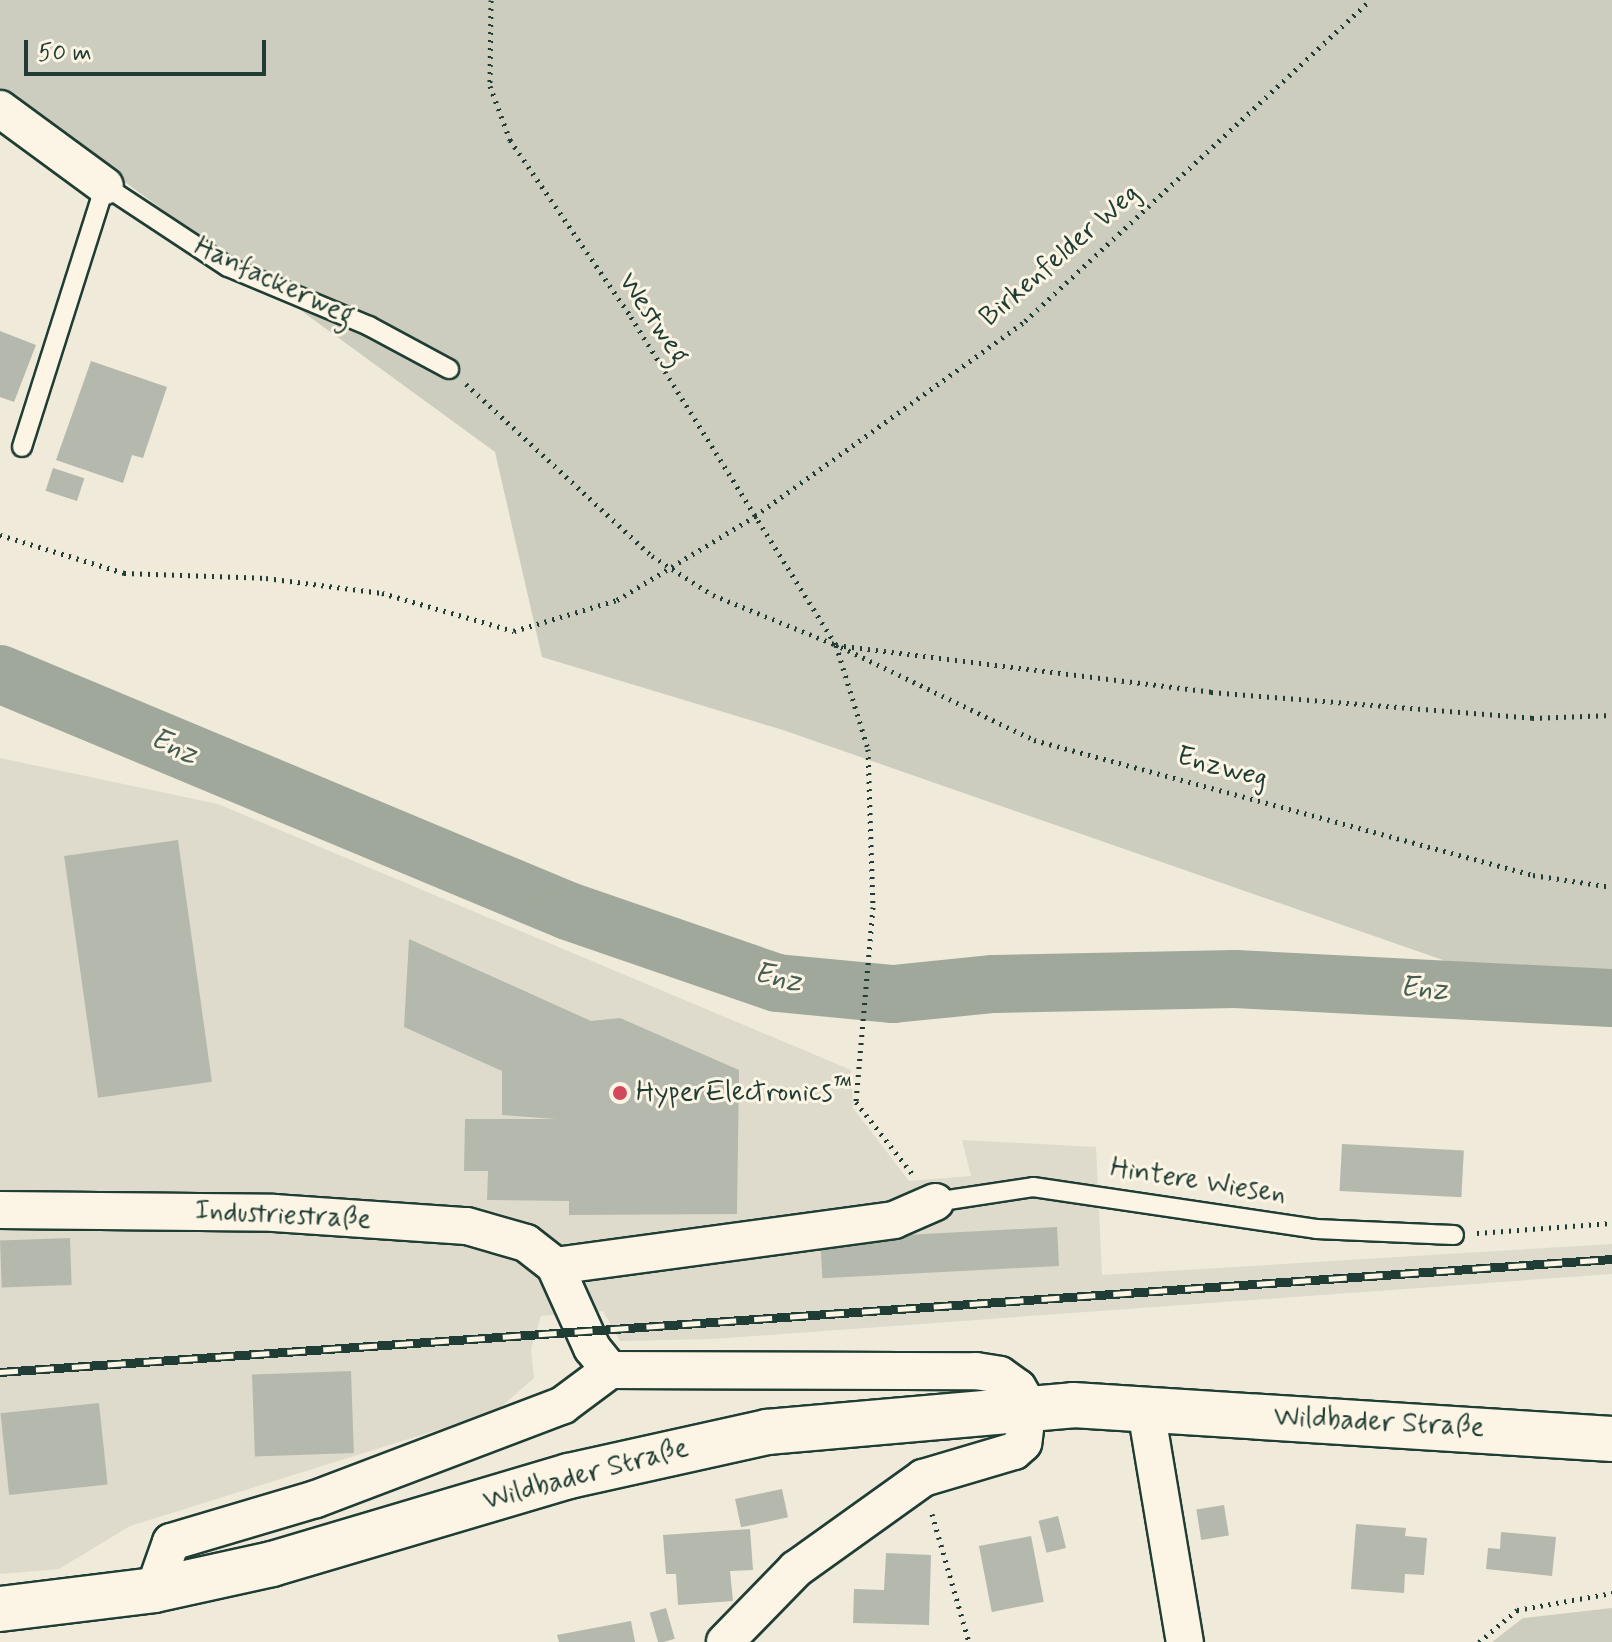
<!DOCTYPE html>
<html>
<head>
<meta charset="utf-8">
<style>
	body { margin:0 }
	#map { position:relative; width:1612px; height:1642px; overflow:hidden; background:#efeada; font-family:Mynerve,sans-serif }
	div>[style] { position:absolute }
	.built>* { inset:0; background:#dedbcc }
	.green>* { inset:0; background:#cccdbf }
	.river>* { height:58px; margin:-29px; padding:0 29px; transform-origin:29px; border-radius:29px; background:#9fa89a }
	.building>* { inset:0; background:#b5b9ad; transform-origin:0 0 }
	.path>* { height:5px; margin-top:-2.5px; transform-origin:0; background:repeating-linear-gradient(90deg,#1f3d34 0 2px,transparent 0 8px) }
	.roads { filter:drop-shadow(2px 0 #1f3d34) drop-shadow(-2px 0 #1f3d34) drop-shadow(0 2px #1f3d34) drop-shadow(0 -2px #1f3d34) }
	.lane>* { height:18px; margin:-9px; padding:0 9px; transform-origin:9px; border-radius:9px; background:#fcf5e5 }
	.street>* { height:36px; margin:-18px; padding:0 18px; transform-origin:18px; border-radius:18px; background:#fcf5e5 }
	.primary>* { height:44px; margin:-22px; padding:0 22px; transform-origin:22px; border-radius:22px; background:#fcf5e5 }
	.rail>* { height:9px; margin-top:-4.5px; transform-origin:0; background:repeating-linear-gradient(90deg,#fcf5e5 0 18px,#1f3d34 0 36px); box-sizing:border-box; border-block:2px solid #1f3d34 }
	.dots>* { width:22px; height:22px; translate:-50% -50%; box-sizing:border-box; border:4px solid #fcf5e5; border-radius:50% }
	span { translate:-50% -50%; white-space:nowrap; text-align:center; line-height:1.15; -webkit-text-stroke:6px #fcf5e5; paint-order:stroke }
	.street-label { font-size:28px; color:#1f3d34 }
	.poi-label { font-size:28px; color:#1f3d34 }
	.left { translate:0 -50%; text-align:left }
	.water-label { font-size:30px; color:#455d53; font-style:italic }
	.scale { position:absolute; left:24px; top:40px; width:242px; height:36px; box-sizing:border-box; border:4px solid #1f3d34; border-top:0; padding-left:10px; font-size:24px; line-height:28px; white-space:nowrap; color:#1f3d34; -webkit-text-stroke:6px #fcf5e5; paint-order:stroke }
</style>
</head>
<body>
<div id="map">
	<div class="built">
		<div style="clip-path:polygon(0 758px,218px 804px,851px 1070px,853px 1108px,909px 1181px,971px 1176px,962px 1140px,1096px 1147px,1102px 1275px,1612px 1244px,1612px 1274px,713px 1339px,620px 1341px,603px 1311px,541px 1316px,531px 1349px,534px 1378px,495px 1412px,130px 1526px,59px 1569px,0 1574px)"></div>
	</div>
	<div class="green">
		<div style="clip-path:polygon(0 0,1612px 0,1612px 1019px,783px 730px,542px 657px,495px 452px,0 91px)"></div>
		<div style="clip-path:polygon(1612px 1608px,1612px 1642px,1492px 1642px,1523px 1618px)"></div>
	</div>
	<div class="river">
		<div style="left:0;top:674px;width:615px;rotate:22.65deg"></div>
		<div style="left:568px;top:911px;width:221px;rotate:19deg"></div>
		<div style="left:777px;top:983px;width:117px;rotate:5.4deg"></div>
		<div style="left:893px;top:994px;width:101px;rotate:-5.7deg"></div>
		<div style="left:994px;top:984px;width:241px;rotate:-1.2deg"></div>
		<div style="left:1235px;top:979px;width:377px;rotate:2.9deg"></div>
	</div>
	<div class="building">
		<div style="clip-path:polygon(0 331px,36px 345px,14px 402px,0 397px)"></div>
		<div style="clip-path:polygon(91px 361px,167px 387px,143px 458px,132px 455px,123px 483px,56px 460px)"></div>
		<div style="left:53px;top:468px;width:33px;height:24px;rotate:18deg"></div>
		<div style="left:178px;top:840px;width:244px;height:115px;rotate:82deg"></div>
		<div style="clip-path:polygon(409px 939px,591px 1021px,620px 1018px,739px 1070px,737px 1214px,569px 1215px,569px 1201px,487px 1200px,488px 1171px,464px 1171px,465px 1119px,556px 1119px,502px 1115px,502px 1071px,404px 1027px)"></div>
		<div style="left:1342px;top:1144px;width:122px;height:47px;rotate:3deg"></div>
		<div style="left:1057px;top:1227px;width:39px;height:237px;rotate:87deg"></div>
		<div style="left:70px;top:1238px;width:47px;height:70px;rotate:88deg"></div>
		<div style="left:351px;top:1371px;width:82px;height:99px;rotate:88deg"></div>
		<div style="left:99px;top:1403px;width:82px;height:99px;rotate:84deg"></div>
		<div style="left:782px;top:1489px;width:29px;height:48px;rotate:78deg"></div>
		<div style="left:1224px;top:1505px;width:31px;height:28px;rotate:81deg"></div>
		<div style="left:1058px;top:1516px;width:33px;height:20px;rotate:76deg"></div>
		<div style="clip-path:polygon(1356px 1524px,1406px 1528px,1405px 1536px,1427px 1538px,1424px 1575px,1405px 1574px,1404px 1593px,1351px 1589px)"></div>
		<div style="clip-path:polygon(750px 1529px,753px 1570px,730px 1571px,733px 1601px,678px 1605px,676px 1574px,666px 1574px,663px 1535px)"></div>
		<div style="clip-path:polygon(1501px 1532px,1556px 1537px,1552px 1576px,1486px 1569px,1488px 1548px,1500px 1549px)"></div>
		<div style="left:1031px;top:1536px;width:67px;height:53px;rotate:79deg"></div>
		<div style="clip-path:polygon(886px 1553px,931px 1555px,929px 1625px,853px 1623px,854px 1589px,884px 1590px)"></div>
		<div style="left:666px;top:1608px;width:32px;height:17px;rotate:74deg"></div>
		<div style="clip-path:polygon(631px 1621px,635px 1642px,559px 1642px,557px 1635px)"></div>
	</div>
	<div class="path">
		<div style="left:491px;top:0;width:86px;rotate:90.7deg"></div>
		<div style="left:490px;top:86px;width:58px;rotate:69.7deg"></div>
		<div style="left:510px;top:140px;width:214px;rotate:55.6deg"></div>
		<div style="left:631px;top:317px;width:387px;rotate:58deg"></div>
		<div style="left:836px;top:645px;width:109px;rotate:72.9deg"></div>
		<div style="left:868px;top:749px;width:158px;rotate:88.2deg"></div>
		<div style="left:873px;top:907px;width:196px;rotate:95deg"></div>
		<div style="left:856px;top:1102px;width:94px;rotate:51.9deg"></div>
		<div style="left:466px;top:384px;width:253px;rotate:42.8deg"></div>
		<div style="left:652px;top:556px;width:72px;rotate:32.6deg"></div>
		<div style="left:713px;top:595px;width:133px;rotate:22.1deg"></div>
		<div style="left:836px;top:645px;width:378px;rotate:7.1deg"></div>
		<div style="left:1211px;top:692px;width:322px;rotate:4.6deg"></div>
		<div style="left:1532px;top:718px;width:80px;rotate:-2.1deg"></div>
		<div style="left:0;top:535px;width:130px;rotate:17deg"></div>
		<div style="left:124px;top:573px;width:142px;rotate:2deg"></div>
		<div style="left:266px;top:578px;width:117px;rotate:7.4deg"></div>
		<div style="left:382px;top:593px;width:137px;rotate:16.1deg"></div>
		<div style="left:514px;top:631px;width:108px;rotate:-16.8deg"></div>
		<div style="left:617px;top:600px;width:162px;rotate:-31.3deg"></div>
		<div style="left:755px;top:516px;width:333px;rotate:-35.8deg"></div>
		<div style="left:1025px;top:321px;width:471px;rotate:-42.9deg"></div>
		<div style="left:841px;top:647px;width:214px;rotate:25.7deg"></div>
		<div style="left:1034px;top:740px;width:517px;rotate:15.14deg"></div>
		<div style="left:1533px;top:875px;width:80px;rotate:8.6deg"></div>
		<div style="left:1477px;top:1233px;width:135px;rotate:-4.2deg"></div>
		<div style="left:932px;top:1514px;width:133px;rotate:73.9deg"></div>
		<div style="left:1479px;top:1642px;width:50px;rotate:-40.1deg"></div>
		<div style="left:1517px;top:1610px;width:97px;rotate:-10.1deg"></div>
	</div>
	<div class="roads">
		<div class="lane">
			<div style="left:22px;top:447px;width:274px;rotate:-72.4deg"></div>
			<div style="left:105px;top:186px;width:147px;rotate:33.4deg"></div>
			<div style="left:228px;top:267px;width:153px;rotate:22.7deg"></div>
			<div style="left:369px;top:326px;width:91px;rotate:28.3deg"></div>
			<div style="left:935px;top:1202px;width:99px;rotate:-8.7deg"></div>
			<div style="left:1033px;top:1187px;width:286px;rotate:8.4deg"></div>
			<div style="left:1316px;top:1229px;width:138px;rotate:2.5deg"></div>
		</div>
		<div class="street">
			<div style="left:0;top:109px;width:130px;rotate:36.3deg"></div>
			<div style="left:0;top:1210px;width:274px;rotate:0.6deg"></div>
			<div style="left:274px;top:1213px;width:193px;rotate:3.9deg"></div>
			<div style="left:467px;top:1226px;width:61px;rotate:16.1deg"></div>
			<div style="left:526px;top:1243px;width:37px;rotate:38deg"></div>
			<div style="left:555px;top:1266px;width:90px;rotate:65.7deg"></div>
			<div style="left:592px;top:1348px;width:28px;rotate:51deg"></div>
			<div style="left:610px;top:1370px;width:366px;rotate:0.2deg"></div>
			<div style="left:976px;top:1371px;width:24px;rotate:9deg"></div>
			<div style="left:1000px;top:1375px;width:22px;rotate:36deg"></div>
			<div style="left:1018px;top:1388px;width:20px;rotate:60deg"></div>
			<div style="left:1028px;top:1405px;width:38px;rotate:97deg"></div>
			<div style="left:1023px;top:1443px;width:12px;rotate:138deg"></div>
			<div style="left:1014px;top:1451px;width:95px;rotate:163.5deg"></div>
			<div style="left:923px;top:1478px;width:156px;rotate:144.4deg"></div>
			<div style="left:796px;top:1569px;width:102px;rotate:134.2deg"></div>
			<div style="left:555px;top:1266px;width:342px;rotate:-7.7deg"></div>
			<div style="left:894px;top:1220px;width:45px;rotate:-23.7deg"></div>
			<div style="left:1146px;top:1410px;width:235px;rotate:80.5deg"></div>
			<div style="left:154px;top:1590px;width:51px;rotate:-70.5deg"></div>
			<div style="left:171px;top:1542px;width:151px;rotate:-16.5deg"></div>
			<div style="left:316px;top:1499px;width:264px;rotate:-20.8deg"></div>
			<div style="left:563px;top:1405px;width:59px;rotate:-36.7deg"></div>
		</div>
		<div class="primary">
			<div style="left:0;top:1609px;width:155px;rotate:-7deg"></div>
			<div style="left:154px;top:1590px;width:121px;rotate:-12.4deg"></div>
			<div style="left:272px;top:1564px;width:310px;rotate:-16.5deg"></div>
			<div style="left:569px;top:1476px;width:203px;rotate:-12.5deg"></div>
			<div style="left:767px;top:1432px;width:307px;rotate:-5deg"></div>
			<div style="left:1073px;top:1405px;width:540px;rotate:3.61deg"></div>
		</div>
	</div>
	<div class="rail">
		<div style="left:0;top:1372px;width:1616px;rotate:-4.01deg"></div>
	</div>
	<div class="dots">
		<div style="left:620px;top:1093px;background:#d1495b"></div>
	</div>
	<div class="street-label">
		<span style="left:1060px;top:256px;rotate:-41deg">Birkenfelder Weg</span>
		<span style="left:274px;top:282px;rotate:25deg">Hanfackerweg</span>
		<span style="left:653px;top:319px;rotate:56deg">Westweg</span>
		<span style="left:1222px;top:768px;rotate:15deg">Enzweg</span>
		<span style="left:1198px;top:1182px;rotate:9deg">Hintere Wiesen</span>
		<span style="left:283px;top:1216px;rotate:3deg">Industriestraße</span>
		<span style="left:1379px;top:1423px;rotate:3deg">Wildbader Straße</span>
		<span style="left:586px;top:1475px;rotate:-15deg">Wildbader Straße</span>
	</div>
	<div class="poi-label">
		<span class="left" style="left:636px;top:1093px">HyperElectronics™</span>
	</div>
	<div class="water-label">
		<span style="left:174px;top:747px;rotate:23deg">Enz</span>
		<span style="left:778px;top:978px;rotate:12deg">Enz</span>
		<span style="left:1424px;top:989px;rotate:3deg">Enz</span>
	</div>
	<div class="scale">50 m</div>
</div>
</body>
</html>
